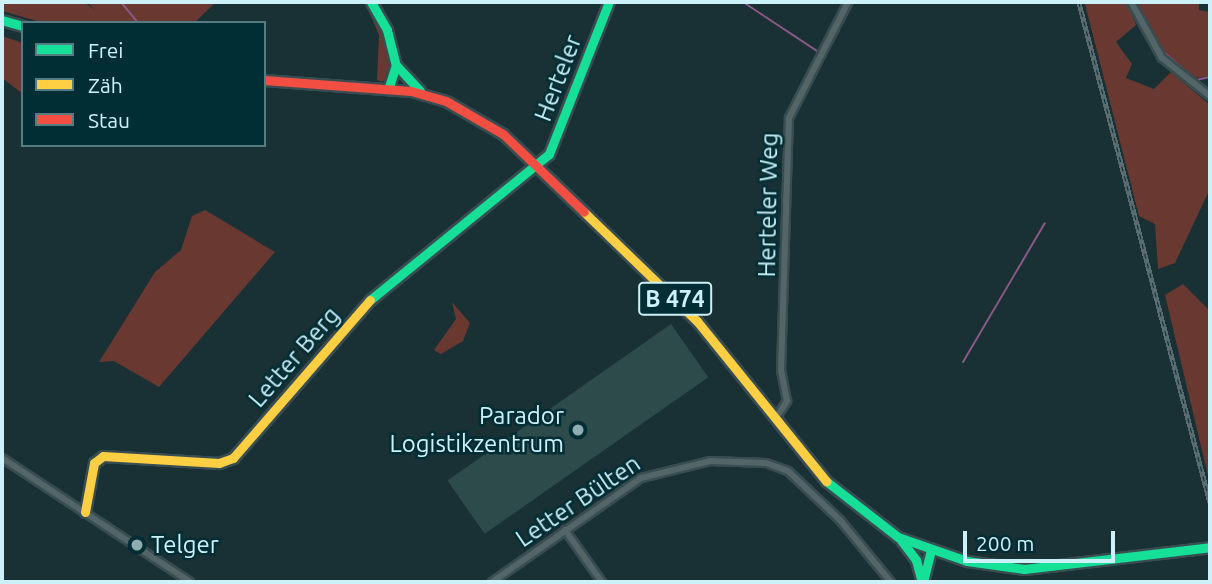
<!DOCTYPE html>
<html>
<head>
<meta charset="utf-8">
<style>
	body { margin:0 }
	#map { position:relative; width:1212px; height:584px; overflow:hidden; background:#193034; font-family:Ubuntu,sans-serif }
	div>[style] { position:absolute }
	.green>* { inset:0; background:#693931 }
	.stream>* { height:2px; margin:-1px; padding:0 1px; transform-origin:1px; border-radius:1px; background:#8b5888 }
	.building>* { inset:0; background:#2e4b4c; transform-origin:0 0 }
	.roads { filter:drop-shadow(2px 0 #384d51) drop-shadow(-2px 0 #384d51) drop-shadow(0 2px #384d51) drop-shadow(0 -2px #384d51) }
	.street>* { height:6px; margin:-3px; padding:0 3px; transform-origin:3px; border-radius:3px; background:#546567 }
	.fast>* { height:9px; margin:-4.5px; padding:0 4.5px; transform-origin:4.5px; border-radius:4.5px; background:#16e098 }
	.slow>* { height:9px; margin:-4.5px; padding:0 4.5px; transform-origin:4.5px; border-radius:4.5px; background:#ffcf43 }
	.jam>* { height:9px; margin:-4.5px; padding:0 4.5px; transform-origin:4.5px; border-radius:4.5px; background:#f24e42 }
	.rail>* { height:4.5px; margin-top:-2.25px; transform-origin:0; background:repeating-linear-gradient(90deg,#012e35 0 5px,#5a6c6f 0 10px); box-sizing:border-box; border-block:2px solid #5a6c6f }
	.dots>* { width:19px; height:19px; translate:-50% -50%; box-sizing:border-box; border:4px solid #012e35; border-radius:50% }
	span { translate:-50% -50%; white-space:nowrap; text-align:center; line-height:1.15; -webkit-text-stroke:5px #012e35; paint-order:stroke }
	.shield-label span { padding:2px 5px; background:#012e35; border:2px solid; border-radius:5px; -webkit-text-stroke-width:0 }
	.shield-label { font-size:23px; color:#cdf1f8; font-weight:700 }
	.street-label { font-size:24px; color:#cdf1f8 }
	.poi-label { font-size:24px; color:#cdf1f8 }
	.right { translate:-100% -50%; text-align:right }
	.left { translate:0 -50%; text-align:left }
	.frame { position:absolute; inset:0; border:4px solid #cdf1f8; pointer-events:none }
	.legend { position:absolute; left:21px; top:21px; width:245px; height:126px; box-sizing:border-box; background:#012e35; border:2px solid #537c83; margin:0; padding:9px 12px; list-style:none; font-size:21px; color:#cdf1f8 }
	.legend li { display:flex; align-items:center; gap:14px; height:35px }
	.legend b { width:35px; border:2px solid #537c83 }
	.scale { position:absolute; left:963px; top:531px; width:152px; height:32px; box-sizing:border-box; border:4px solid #cdf1f8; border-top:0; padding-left:9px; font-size:21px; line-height:24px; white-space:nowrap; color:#cdf1f8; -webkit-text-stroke:5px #012e35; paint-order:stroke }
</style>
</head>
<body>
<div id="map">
	<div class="green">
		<div style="clip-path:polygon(2px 2px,84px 2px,95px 10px,87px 2px,216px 2px,194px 23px,44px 23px,2px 11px)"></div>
		<div style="clip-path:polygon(365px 2px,384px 30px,390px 57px,388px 77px,382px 82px,377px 80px,379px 35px)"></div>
		<div style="clip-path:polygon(1127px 2px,1136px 25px,1116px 42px,1132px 64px,1126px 78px,1154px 89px,1171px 72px,1209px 104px,1208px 193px,1175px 263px,1158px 269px,1155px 224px,1139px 216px,1085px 4px)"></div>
		<div style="clip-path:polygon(1137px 2px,1199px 2px,1199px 10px,1210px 12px,1210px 76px,1196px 78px,1165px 53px)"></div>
		<div style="clip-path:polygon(2px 36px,23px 43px,23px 94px,2px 78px)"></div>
		<div style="clip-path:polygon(205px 210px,275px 252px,159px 387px,114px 361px,99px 362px,155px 272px,181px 250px,192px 216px)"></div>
		<div style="clip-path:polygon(1183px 284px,1210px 311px,1210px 484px,1165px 295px)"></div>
		<div style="clip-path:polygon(452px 302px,470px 323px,463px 341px,441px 354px,434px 350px,456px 319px)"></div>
	</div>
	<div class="stream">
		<div style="left:121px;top:2px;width:27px;rotate:51deg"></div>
		<div style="left:743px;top:2px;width:89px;rotate:33.5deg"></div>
		<div style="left:1086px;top:2px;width:3px"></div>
		<div style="left:1136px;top:2px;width:13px;rotate:67deg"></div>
		<div style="left:842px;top:24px;width:25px;rotate:-63deg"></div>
		<div style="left:1160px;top:49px;width:48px;rotate:40.7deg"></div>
		<div style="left:1196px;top:80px;width:14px;rotate:-12deg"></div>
		<div style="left:822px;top:60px;width:34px;rotate:-60deg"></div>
		<div style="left:794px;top:118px;width:9px;rotate:-72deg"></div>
		<div style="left:963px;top:362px;width:161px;rotate:-59.5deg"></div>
	</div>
	<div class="building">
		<div style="left:671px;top:324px;width:65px;height:273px;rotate:55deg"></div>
	</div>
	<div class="roads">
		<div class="street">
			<div style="left:1131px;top:2px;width:64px;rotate:61deg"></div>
			<div style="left:1162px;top:58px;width:61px;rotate:38.4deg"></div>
			<div style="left:775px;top:419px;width:22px;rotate:-56deg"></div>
			<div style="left:787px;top:401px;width:31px;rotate:-101deg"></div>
			<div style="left:781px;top:371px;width:253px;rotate:-88.2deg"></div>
			<div style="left:789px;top:118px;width:130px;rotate:-63deg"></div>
			<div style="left:2px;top:458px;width:225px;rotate:33.4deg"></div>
			<div style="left:565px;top:530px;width:64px;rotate:54.6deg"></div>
			<div style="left:492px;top:582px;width:182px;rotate:-34.9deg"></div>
			<div style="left:641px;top:478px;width:71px;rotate:-13.8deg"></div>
			<div style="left:710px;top:461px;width:56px;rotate:2deg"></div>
			<div style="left:766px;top:463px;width:23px;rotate:20deg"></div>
			<div style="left:788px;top:471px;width:71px;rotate:43.3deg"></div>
			<div style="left:840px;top:520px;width:80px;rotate:50.6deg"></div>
		</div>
		<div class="fast">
			<div style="left:371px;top:2px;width:32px;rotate:60deg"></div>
			<div style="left:387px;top:30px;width:36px;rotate:76deg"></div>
			<div style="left:396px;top:65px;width:23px;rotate:108deg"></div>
			<div style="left:2px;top:20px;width:22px;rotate:16deg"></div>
			<div style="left:396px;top:65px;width:35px;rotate:47deg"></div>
			<div style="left:370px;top:300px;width:231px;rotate:-39.2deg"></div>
			<div style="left:549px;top:154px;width:163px;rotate:-68.5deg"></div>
			<div style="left:826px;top:481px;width:91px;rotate:37.9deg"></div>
			<div style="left:898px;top:537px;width:73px;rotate:19.2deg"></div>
			<div style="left:967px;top:561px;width:58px;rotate:8deg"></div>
			<div style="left:1024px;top:569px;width:187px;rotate:-6.7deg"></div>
			<div style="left:901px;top:540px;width:25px;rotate:53deg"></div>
			<div style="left:916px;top:560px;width:23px;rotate:75deg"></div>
			<div style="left:923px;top:582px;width:32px;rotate:-76deg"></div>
		</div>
		<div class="slow">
			<div style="left:584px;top:212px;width:157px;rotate:44deg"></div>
			<div style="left:697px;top:321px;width:206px;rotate:51.1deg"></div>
			<div style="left:85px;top:512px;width:50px;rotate:-79.6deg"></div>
			<div style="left:94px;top:463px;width:11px;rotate:-38deg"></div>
			<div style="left:103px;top:456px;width:116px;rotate:3.5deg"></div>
			<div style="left:219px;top:463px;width:15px;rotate:-20deg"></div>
			<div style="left:233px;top:458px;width:209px;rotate:-49.1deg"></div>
		</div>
		<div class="jam">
			<div style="left:264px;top:80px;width:147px;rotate:4.3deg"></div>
			<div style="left:411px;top:91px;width:36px;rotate:16deg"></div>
			<div style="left:446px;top:101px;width:66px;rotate:30.1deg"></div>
			<div style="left:503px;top:134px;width:112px;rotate:43.9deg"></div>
		</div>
	</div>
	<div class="rail">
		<div style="left:1079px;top:2px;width:517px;rotate:75.32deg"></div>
	</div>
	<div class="dots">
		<div style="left:578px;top:430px;background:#8eadb3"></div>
		<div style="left:137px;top:545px;background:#8eadb3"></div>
	</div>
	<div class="shield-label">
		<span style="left:675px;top:299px">B 474</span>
	</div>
	<div class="street-label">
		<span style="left:558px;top:78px;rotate:-69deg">Herteler</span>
		<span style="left:768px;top:205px;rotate:-89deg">Herteler Weg</span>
		<span style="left:294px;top:357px;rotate:-49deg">Letter Berg</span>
		<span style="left:578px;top:501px;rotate:-34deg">Letter Bülten</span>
	</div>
	<div class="poi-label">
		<span class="right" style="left:564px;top:430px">Parador<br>Logistikzentrum</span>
		<span class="left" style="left:151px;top:545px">Telger</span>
	</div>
	<div class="frame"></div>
	<ul class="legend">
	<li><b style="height:9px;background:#16e098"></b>Frei</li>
	<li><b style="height:9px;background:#ffcf43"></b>Zäh</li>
	<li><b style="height:9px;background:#f24e42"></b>Stau</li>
	</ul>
	<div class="scale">200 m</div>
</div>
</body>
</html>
